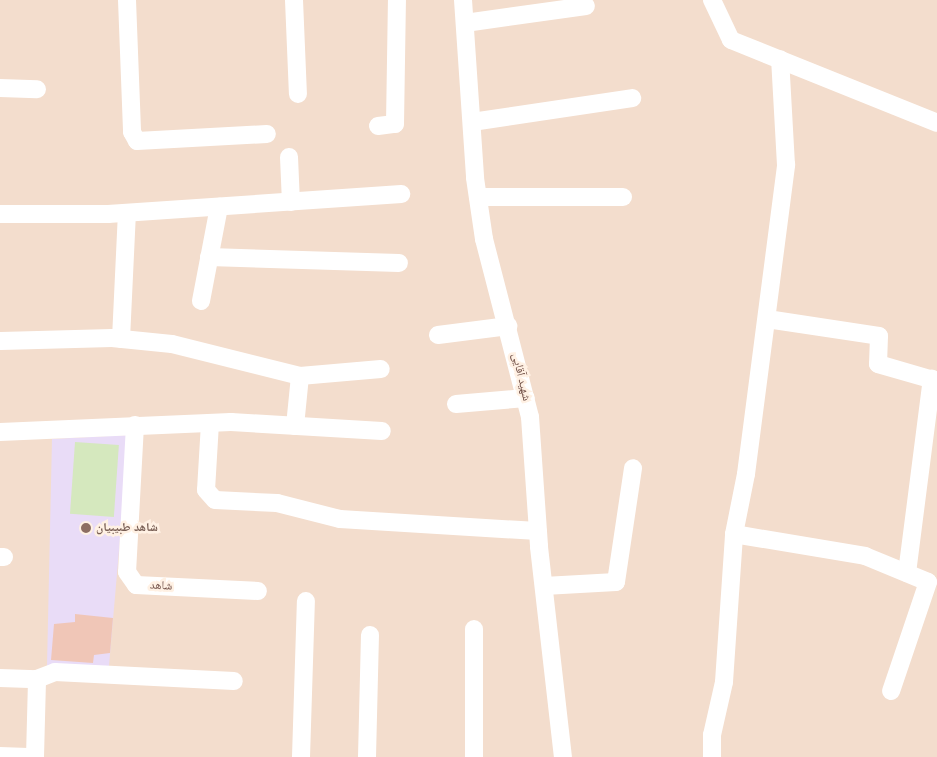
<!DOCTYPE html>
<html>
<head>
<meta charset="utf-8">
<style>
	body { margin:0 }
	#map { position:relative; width:937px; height:757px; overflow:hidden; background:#fbecdf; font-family:"Nunito Sans","Noto Naskh Arabic",sans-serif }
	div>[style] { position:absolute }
	.residential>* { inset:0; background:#f3ddcd; transform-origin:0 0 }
	.education>* { inset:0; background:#e9dcf7 }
	.green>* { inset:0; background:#d5e8be; transform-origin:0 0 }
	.building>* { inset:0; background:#f0c6b7 }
	.minor>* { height:18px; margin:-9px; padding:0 9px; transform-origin:9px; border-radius:9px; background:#fff }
	.dots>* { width:14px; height:14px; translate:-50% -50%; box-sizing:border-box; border:2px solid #fff1e4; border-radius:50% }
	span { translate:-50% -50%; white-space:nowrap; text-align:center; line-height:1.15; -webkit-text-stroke:5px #fff1e4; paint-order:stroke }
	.street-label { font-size:12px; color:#715047 }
	.education-label { font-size:12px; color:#785e54; font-weight:700 }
	.left { translate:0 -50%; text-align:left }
</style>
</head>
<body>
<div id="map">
	<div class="residential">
		<div style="left:0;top:0;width:937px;height:757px"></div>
	</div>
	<div class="education">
		<div style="clip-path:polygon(129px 435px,109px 666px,47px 666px,52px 439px)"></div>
	</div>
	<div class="green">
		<div style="left:75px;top:442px;width:44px;height:72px;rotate:4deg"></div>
	</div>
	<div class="building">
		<div style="clip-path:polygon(75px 614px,113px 618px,110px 653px,94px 655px,93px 663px,51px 660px,54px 624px,75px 622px)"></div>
	</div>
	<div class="minor">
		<div style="left:127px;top:0;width:132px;rotate:87.8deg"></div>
		<div style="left:132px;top:132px;width:10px;rotate:61deg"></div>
		<div style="left:137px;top:141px;width:130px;rotate:-3.1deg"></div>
		<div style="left:294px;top:0;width:94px;rotate:87.6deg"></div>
		<div style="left:463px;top:0;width:178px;rotate:86.1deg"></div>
		<div style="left:475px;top:178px;width:62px;rotate:81.6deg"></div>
		<div style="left:484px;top:239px;width:184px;rotate:75.5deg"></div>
		<div style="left:530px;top:417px;width:130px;rotate:86deg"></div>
		<div style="left:539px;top:547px;width:211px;rotate:83.5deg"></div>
		<div style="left:712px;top:0;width:44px;rotate:64.6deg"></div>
		<div style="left:731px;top:40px;width:222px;rotate:21.9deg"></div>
		<div style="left:465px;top:23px;width:122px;rotate:-8deg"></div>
		<div style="left:0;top:88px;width:37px;rotate:2deg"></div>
		<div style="left:472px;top:122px;width:162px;rotate:-8.5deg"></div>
		<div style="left:378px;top:126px;width:17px;rotate:-7deg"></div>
		<div style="left:395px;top:124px;width:124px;rotate:-89.1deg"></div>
		<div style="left:289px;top:157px;width:45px;rotate:87.5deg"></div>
		<div style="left:478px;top:197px;width:145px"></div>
		<div style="left:0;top:214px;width:108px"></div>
		<div style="left:108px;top:214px;width:294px;rotate:-3.9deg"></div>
		<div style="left:209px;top:257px;width:190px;rotate:1.8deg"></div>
		<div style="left:201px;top:301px;width:96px;rotate:-79.2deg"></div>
		<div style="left:767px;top:319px;width:113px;rotate:8.6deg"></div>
		<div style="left:879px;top:336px;width:28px;rotate:92deg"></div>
		<div style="left:878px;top:364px;width:61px;rotate:16.1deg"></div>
		<div style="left:438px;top:335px;width:71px;rotate:-7.3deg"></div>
		<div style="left:121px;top:339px;width:126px;rotate:-87.3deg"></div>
		<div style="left:1px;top:341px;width:111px;rotate:-1.5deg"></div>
		<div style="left:112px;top:338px;width:60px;rotate:5.7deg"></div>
		<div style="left:172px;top:344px;width:132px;rotate:14deg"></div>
		<div style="left:300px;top:376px;width:81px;rotate:-4.9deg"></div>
		<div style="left:456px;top:404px;width:70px;rotate:-4.9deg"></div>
		<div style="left:210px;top:423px;width:67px;rotate:93.4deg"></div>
		<div style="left:206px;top:490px;width:13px;rotate:48deg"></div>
		<div style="left:215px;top:500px;width:62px;rotate:2.8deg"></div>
		<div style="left:277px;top:503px;width:65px;rotate:14.3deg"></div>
		<div style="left:340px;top:519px;width:198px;rotate:3.5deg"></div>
		<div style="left:135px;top:425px;width:147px;rotate:93.1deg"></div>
		<div style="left:127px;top:572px;width:16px;rotate:55deg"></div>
		<div style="left:136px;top:585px;width:122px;rotate:2.8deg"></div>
		<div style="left:295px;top:426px;width:50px;rotate:-84.3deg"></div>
		<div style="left:0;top:432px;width:231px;rotate:-2.5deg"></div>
		<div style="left:231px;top:422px;width:151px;rotate:3.4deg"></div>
		<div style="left:734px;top:534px;width:133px;rotate:9.5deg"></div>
		<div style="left:865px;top:556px;width:68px;rotate:22.4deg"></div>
		<div style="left:928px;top:582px;width:115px;rotate:108.7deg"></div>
		<div style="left:0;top:557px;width:4px"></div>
		<div style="left:907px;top:573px;width:196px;rotate:-82.7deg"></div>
		<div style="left:544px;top:586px;width:72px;rotate:-3.2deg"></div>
		<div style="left:616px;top:582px;width:115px;rotate:-81.5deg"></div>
		<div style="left:474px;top:629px;width:128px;rotate:90deg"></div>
		<div style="left:0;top:678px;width:37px;rotate:2deg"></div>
		<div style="left:37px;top:679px;width:19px;rotate:-21deg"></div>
		<div style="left:55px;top:672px;width:179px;rotate:2.9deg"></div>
		<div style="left:0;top:756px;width:35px;rotate:2deg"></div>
		<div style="left:35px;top:757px;width:78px;rotate:-88.5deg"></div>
		<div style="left:301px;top:757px;width:156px;rotate:-88.2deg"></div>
		<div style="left:367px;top:757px;width:122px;rotate:-88.6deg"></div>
		<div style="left:712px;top:757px;width:22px;rotate:-90deg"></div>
		<div style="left:712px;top:735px;width:54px;rotate:-77.2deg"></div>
		<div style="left:724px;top:682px;width:148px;rotate:-86.1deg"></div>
		<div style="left:734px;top:534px;width:61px;rotate:-78.7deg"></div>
		<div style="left:746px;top:474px;width:312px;rotate:-82.6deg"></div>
		<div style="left:786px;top:165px;width:106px;rotate:-93.2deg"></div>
	</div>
	<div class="dots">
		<div style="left:86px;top:528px;background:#8d6e63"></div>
	</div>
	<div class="street-label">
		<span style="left:521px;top:377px;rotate:77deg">شهید آقایی</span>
		<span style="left:161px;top:586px;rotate:3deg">شاهد</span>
	</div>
	<div class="education-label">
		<span class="left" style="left:96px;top:528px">شاهد طبیبیان</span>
	</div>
</div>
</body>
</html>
